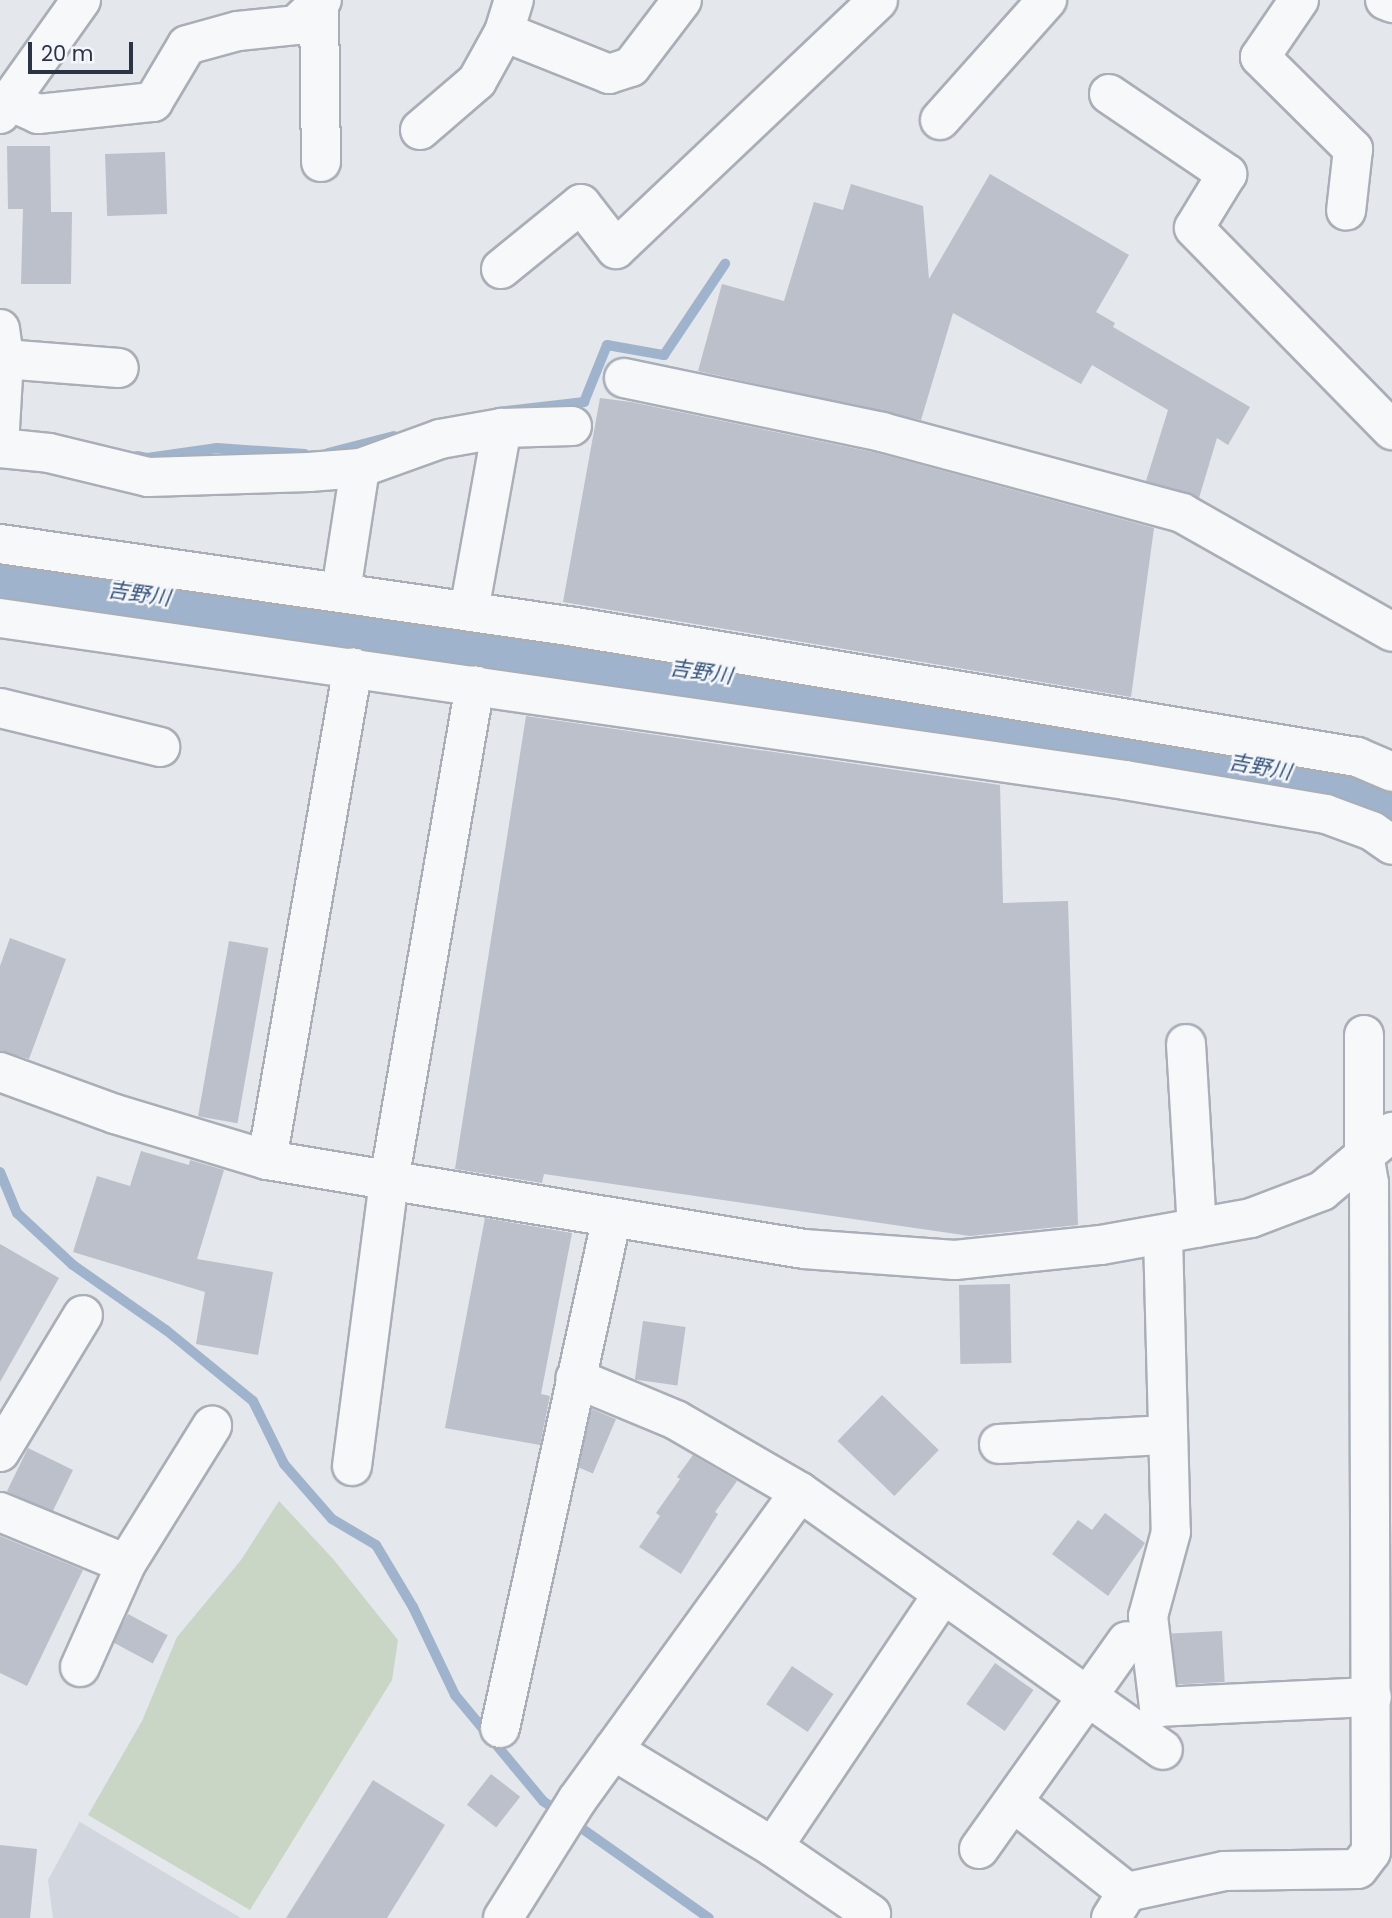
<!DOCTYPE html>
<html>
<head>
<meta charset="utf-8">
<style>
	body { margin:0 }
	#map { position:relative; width:1392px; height:1918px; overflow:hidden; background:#e4e7ec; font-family:Poppins,"Noto Sans JP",sans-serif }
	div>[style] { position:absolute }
	.built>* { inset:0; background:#d2d6de }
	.green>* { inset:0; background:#c9d6c5 }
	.stream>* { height:10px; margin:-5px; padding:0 5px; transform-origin:5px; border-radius:5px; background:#9fb4cc }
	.river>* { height:63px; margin:-31.5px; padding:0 31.5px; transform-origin:31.5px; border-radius:31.5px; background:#9fb4cc }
	.building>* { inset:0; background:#bbc0ca; transform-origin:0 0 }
	.roads { filter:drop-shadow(2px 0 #a9aeb7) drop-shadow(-2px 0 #a9aeb7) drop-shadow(0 2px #a9aeb7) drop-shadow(0 -2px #a9aeb7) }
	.minor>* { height:38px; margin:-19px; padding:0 19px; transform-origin:19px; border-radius:19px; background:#f7f8fa }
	span { translate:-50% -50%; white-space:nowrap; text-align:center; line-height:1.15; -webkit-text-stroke:5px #f4f6f9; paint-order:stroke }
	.water-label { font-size:21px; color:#34527a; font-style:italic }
	.scale { position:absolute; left:28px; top:42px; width:105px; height:32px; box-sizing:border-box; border:4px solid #2b3445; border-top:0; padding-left:9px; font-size:21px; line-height:24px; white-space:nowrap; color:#2b3445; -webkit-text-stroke:5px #f4f6f9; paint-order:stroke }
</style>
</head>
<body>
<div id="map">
	<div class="built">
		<div style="clip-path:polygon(80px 1821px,80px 1822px,241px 1918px,53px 1918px,48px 1880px)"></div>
	</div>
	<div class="green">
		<div style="clip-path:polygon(279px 1501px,334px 1560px,398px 1640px,392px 1680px,250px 1910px,88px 1815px,142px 1721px,177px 1637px,241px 1560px)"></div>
	</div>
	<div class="stream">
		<div style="left:498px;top:412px;width:87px;rotate:-6.6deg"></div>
		<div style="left:584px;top:402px;width:61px;rotate:-68deg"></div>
		<div style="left:607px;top:345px;width:58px;rotate:10deg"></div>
		<div style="left:664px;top:355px;width:110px;rotate:-56.2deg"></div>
		<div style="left:328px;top:453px;width:68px;rotate:-14.4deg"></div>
		<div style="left:137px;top:456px;width:10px;rotate:11deg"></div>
		<div style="left:147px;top:458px;width:71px;rotate:-8.1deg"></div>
		<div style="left:217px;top:448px;width:88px;rotate:3.9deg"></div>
		<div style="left:0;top:1172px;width:44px;rotate:67.5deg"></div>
		<div style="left:17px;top:1213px;width:76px;rotate:42.9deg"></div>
		<div style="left:73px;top:1265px;width:113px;rotate:35deg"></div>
		<div style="left:166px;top:1330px;width:112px;rotate:39.2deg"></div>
		<div style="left:253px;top:1401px;width:70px;rotate:63.8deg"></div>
		<div style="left:284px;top:1464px;width:73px;rotate:48.9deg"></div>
		<div style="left:332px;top:1519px;width:51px;rotate:30.6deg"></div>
		<div style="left:376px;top:1545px;width:72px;rotate:59.2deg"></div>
		<div style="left:413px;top:1607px;width:98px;rotate:64.5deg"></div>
		<div style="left:455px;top:1695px;width:138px;rotate:50.3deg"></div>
		<div style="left:543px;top:1801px;width:203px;rotate:35.2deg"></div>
	</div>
	<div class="river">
		<div style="left:0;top:575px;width:800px;rotate:7.91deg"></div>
		<div style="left:792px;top:685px;width:530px;rotate:10deg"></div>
		<div style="left:1314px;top:777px;width:85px;rotate:23.6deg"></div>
	</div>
	<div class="building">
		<div style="clip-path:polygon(7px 146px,50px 146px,51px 212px,72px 212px,71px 284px,21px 284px,23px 209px,8px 209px)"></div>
		<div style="left:165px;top:152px;width:62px;height:60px;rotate:88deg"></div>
		<div style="clip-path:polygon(990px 174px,1129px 255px,1096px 312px,1115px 323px,1113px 327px,1250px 407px,1228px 445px,1217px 438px,1199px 498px,1146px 481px,1168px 410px,1092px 365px,1081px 384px,953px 313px,921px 420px,698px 371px,722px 284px,784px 301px,814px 202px,843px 210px,851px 184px,923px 206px,929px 279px)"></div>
		<div style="clip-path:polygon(600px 398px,631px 402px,877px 453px,1154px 528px,1131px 697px,563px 602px)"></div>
		<div style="clip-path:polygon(526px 716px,1000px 785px,1003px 903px,1068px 901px,1078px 1225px,970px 1236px,544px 1174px,542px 1183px,455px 1169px)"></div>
		<div style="clip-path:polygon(10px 938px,66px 959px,29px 1059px,0 1051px,0 966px)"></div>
		<div style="left:229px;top:941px;width:40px;height:178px;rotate:10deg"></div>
		<div style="clip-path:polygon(141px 1151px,189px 1165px,190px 1160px,224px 1170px,197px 1259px,273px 1272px,258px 1355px,196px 1344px,205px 1292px,73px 1252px,97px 1176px,130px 1186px)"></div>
		<div style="clip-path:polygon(485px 1218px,572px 1233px,541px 1394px,550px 1396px,540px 1445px,445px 1428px)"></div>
		<div style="clip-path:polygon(0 1244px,59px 1278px,0 1382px)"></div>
		<div style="left:1010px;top:1284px;width:79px;height:51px;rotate:89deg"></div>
		<div style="left:643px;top:1321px;width:43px;height:59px;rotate:8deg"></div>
		<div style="left:882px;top:1395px;width:79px;height:64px;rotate:44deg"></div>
		<div style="left:592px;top:1409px;width:26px;height:59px;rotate:23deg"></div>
		<div style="left:28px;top:1448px;width:50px;height:48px;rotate:26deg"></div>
		<div style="clip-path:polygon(693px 1455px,737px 1481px,715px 1512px,718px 1514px,681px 1574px,639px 1547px,660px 1516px,656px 1513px,680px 1479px,677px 1477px)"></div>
		<div style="clip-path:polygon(1105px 1513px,1145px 1543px,1108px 1596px,1052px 1554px,1078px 1520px,1092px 1530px)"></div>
		<div style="clip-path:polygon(0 1536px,83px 1570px,27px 1686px,0 1673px)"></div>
		<div style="left:128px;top:1614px;width:45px;height:32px;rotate:28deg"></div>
		<div style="left:1222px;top:1631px;width:51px;height:50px;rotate:87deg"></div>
		<div style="left:995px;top:1663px;width:47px;height:50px;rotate:35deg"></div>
		<div style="left:792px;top:1666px;width:50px;height:46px;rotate:34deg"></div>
		<div style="left:491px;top:1774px;width:37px;height:39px;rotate:38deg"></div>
		<div style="clip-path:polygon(373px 1780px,445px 1825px,387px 1918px,286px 1918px)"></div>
		<div style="clip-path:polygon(0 1845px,37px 1849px,30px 1918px,0 1918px)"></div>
	</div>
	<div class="roads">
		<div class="minor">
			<div style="left:1299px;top:0;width:69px;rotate:124.4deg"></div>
			<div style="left:1260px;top:57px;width:131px;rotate:44.7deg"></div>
			<div style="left:1353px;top:149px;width:62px;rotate:96.4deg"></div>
			<div style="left:1385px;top:0;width:8px;rotate:23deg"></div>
			<div style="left:319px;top:4px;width:158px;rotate:89.3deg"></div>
			<div style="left:504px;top:32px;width:113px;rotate:21.8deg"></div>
			<div style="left:609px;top:74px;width:23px;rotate:-18deg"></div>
			<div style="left:631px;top:67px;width:84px;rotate:-52.7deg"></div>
			<div style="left:1109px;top:94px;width:143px;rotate:34.1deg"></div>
			<div style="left:1227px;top:174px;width:63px;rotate:121.4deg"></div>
			<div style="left:1194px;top:228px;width:283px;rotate:45.6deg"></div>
			<div style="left:9px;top:101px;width:32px;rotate:24deg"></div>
			<div style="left:38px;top:114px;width:116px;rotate:-6deg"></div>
			<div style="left:153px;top:102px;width:66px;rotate:-59.2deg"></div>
			<div style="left:187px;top:45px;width:53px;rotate:-15.4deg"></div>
			<div style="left:238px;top:31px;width:58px;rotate:-5.9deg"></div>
			<div style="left:296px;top:25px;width:36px;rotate:-44deg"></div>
			<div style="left:0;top:114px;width:140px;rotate:-54.6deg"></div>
			<div style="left:940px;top:120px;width:161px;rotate:-48.3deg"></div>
			<div style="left:420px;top:130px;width:75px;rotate:-40.7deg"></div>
			<div style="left:477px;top:81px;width:56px;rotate:-61.1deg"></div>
			<div style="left:504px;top:32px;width:34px;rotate:-73deg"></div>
			<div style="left:501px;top:269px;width:103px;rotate:-39.1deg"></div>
			<div style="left:581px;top:204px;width:57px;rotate:52.1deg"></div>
			<div style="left:616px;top:249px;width:361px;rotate:-43.5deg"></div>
			<div style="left:0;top:329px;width:30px;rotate:82deg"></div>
			<div style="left:4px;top:359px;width:70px;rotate:93.3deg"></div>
			<div style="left:4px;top:359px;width:115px;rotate:4.5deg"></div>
			<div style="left:624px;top:378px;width:264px;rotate:11.8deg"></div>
			<div style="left:882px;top:432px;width:311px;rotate:15.1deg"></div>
			<div style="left:1182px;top:513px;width:241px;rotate:29.5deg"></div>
			<div style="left:0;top:448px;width:49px;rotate:5.8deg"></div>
			<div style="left:49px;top:453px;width:102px;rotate:13.6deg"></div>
			<div style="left:148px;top:477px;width:161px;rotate:-1.8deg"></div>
			<div style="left:309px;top:472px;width:51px;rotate:-4.5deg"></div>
			<div style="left:360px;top:468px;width:85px;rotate:-19.9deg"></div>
			<div style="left:440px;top:439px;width:63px;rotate:-10.1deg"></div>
			<div style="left:502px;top:428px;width:70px;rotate:-1.6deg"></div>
			<div style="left:0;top:544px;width:581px;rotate:8.21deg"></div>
			<div style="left:575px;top:627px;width:793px;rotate:9.44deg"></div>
			<div style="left:1357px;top:757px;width:38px;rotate:23deg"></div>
			<div style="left:341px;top:591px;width:124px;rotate:-81.2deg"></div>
			<div style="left:469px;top:611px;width:186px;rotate:-79.8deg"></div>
			<div style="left:0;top:618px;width:1137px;rotate:8.19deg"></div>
			<div style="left:1125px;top:780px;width:204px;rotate:9.6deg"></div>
			<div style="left:1326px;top:814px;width:49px;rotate:20.3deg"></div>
			<div style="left:1372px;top:831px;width:24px;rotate:35deg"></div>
			<div style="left:0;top:708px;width:165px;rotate:13.7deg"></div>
			<div style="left:1186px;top:1044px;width:184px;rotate:86.6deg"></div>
			<div style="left:0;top:1072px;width:122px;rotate:20.1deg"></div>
			<div style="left:115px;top:1114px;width:159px;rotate:16.8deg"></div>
			<div style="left:267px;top:1160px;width:544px;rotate:9.41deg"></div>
			<div style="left:804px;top:1249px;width:151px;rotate:4.2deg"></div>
			<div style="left:955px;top:1260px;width:147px;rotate:-5.9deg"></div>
			<div style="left:1101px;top:1245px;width:152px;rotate:-10.2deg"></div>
			<div style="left:1251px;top:1218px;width:76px;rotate:-20.8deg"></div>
			<div style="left:1322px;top:1191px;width:92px;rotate:-40.1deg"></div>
			<div style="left:267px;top:1160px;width:500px;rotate:-80.1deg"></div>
			<div style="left:1163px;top:1236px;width:296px;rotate:88.5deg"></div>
			<div style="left:1171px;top:1532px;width:87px;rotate:105.3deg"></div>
			<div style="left:1148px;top:1616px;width:92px;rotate:83.1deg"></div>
			<div style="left:1159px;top:1707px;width:213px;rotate:-2.7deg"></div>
			<div style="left:999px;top:1444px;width:168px;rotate:-3.1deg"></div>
			<div style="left:0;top:1452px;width:160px;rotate:-58.8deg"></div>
			<div style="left:352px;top:1466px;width:287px;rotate:-82.6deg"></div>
			<div style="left:389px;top:1181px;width:503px;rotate:-80.16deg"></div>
			<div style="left:800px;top:1492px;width:445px;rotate:35.4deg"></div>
			<div style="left:0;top:1512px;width:136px;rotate:22.4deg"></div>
			<div style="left:126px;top:1564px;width:163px;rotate:-58.1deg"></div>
			<div style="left:80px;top:1667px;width:113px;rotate:-65.9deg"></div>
			<div style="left:500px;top:1728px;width:523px;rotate:-77.64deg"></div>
			<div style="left:613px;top:1750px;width:187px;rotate:31.2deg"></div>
			<div style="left:773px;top:1847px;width:119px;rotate:34.4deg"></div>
			<div style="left:1013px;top:1802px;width:145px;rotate:38.3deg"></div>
			<div style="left:773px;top:1847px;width:305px;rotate:-56.1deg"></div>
			<div style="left:979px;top:1849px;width:255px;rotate:-54.6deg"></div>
			<div style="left:503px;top:1918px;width:139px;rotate:-57.9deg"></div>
			<div style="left:577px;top:1800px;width:380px;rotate:-54.1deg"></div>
			<div style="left:800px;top:1492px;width:143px;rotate:-149.9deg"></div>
			<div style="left:676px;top:1420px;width:109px;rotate:-157.4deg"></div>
			<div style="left:1111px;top:1918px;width:31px;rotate:-58deg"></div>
			<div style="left:1127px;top:1892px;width:99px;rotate:-12.2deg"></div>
			<div style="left:1224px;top:1871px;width:134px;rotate:-0.9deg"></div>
			<div style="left:1358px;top:1869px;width:21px;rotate:-53deg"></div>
			<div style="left:1371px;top:1852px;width:669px;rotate:-90.17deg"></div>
			<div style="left:1369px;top:1183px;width:27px;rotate:-100deg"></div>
			<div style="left:1364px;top:1156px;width:121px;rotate:-90deg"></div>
		</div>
	</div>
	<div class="water-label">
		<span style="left:139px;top:594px;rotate:8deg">吉野川</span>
		<span style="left:701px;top:672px;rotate:8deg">吉野川</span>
		<span style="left:1260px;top:767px;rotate:10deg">吉野川</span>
	</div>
	<div class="scale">20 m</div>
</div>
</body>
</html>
